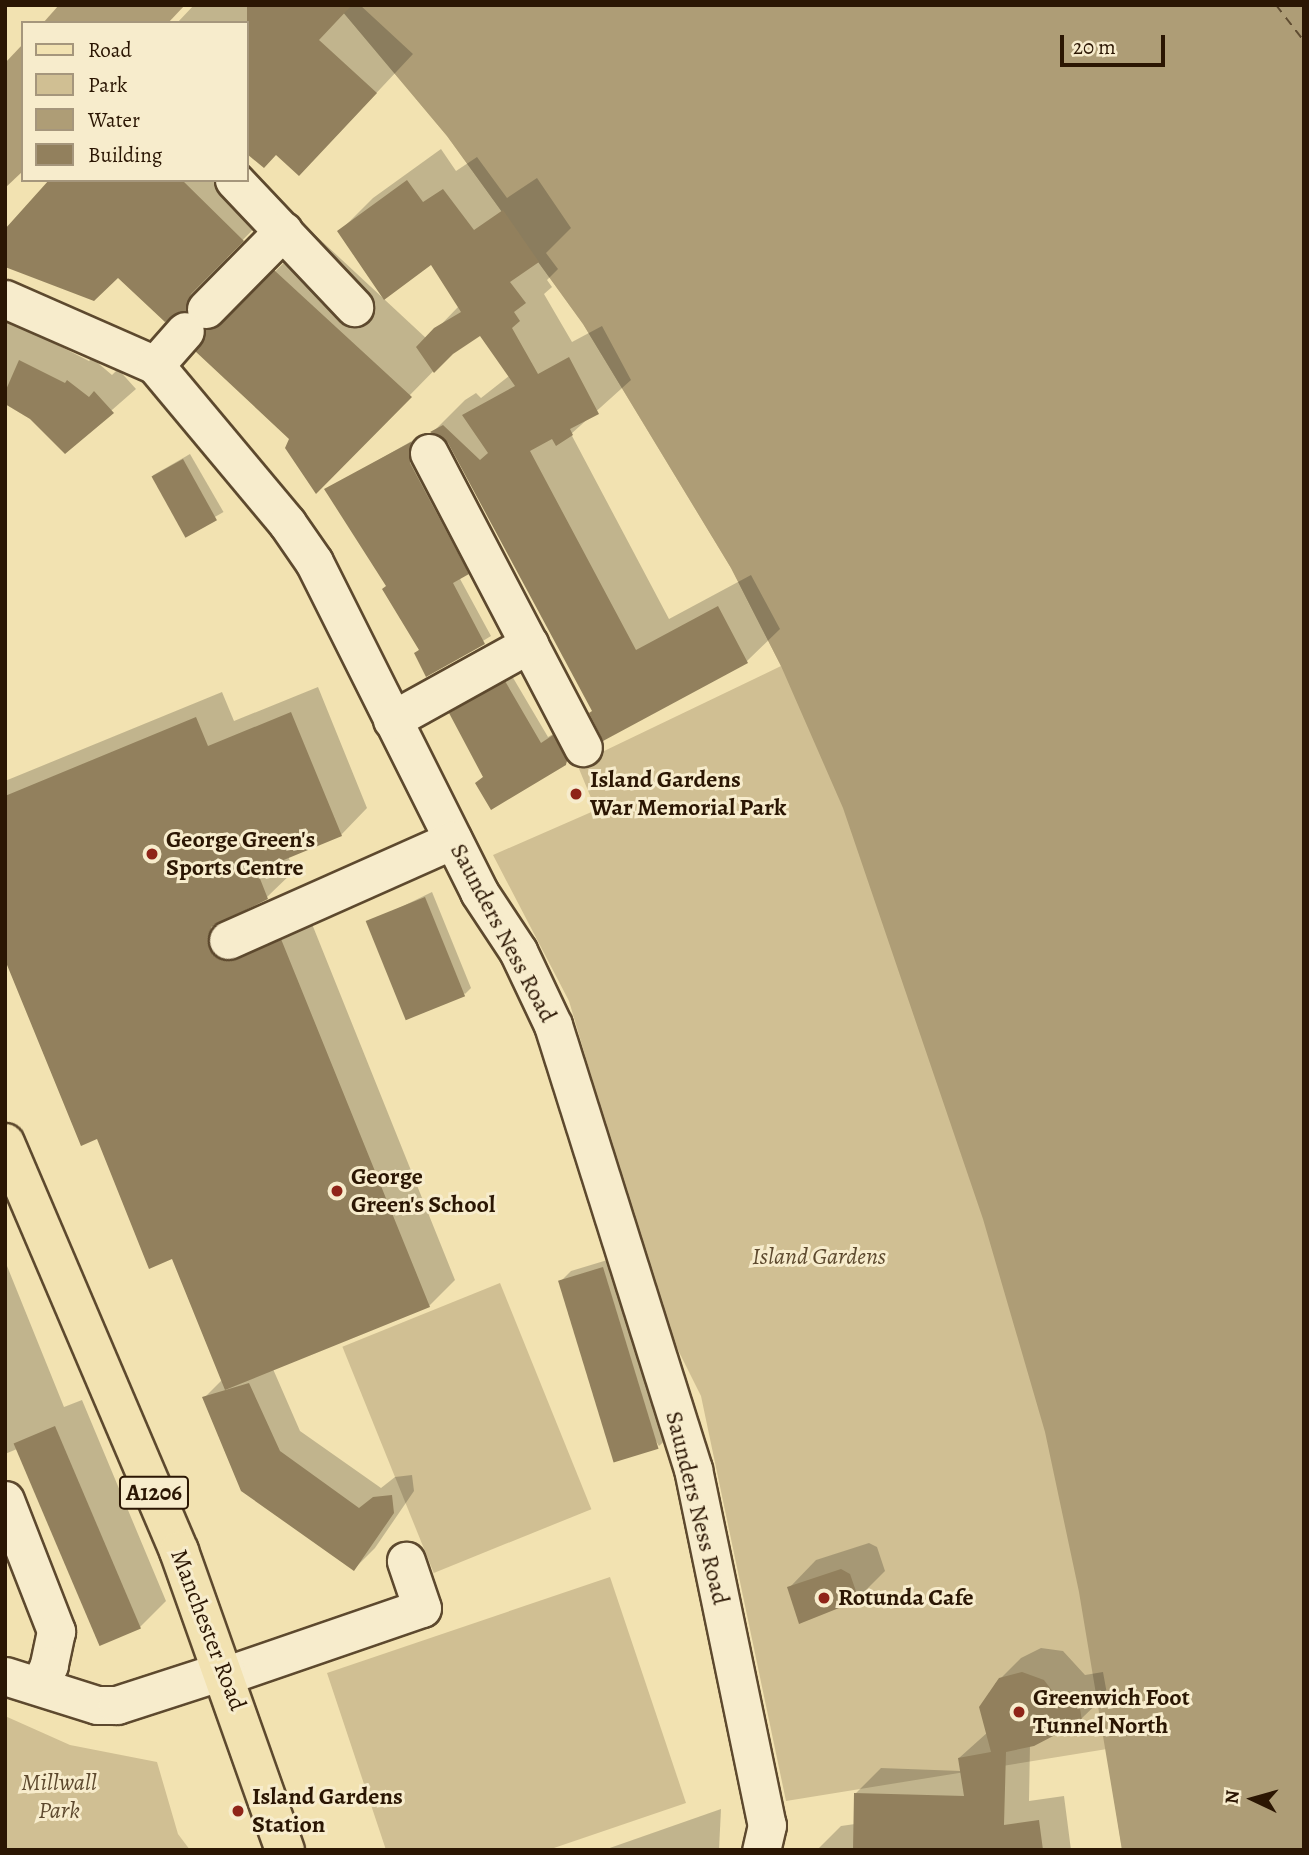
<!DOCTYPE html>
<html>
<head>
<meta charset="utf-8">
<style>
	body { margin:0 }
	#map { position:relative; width:1309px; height:1855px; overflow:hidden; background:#f2e2b1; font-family:Alegreya,serif }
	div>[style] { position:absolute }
	.green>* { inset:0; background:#d0bf93; transform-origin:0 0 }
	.water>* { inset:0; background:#ae9d76 }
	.shadow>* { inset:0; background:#0003; transform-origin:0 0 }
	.ferry>* { height:2px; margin-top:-1px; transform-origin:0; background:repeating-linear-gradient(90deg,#5f4c31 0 9px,transparent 0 16px) }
	.building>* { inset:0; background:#92805d; transform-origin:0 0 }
	.roads { filter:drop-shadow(2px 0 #5d492e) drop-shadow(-2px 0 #5d492e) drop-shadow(0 2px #5d492e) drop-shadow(0 -2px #5d492e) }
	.minor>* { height:37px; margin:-18.5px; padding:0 18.5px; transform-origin:18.5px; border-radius:18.5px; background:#f7eccc }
	.major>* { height:38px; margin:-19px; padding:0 19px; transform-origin:19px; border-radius:19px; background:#f2e2b1 }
	.dots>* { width:19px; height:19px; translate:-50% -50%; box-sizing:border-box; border:4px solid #f7eccc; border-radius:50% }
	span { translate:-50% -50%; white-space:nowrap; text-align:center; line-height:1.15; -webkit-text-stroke:6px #f7eccc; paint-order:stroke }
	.shield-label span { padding:2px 5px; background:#f7eccc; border:2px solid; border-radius:5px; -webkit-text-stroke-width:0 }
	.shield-label { font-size:23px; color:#2b1603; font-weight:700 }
	.poi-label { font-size:24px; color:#2b1603; font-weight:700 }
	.left { translate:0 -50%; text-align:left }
	.street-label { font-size:24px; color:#2b1603 }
	.park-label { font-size:24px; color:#5d492e; font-style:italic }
	.frame { position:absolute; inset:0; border:7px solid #2b1603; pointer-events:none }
	.legend { position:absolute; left:21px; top:21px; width:228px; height:161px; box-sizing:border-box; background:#f7eccc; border:2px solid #a5967c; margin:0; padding:9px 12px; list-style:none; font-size:21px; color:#2b1603 }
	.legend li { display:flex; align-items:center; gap:14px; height:35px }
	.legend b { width:35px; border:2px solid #a5967c }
	.north { position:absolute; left:1218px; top:1764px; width:70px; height:70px; -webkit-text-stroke:5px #f7eccc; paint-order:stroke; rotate:275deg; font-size:19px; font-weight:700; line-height:28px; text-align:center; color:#2b1603 }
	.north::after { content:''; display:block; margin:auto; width:24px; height:32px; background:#2b1603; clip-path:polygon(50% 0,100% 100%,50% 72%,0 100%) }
	.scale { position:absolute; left:1060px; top:35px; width:105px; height:32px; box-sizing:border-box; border:4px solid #2b1603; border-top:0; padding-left:9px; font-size:21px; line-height:24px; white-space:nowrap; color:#2b1603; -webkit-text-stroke:5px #f7eccc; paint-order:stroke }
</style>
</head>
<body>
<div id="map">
	<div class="green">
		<div style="clip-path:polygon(337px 5px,537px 5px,1181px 1409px,1122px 1850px,1107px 1749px,786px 1801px,701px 1396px,664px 1322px,569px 1001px,493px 855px,596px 810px,577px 764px,781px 666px,731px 568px,583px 324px,447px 136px)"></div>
		<div style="left:500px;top:1283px;width:244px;height:170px;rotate:68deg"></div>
		<div style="clip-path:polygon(610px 1577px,686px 1803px,548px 1850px,386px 1850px,327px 1673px)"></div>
		<div style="clip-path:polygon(5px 1716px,70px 1745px,157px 1762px,178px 1834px,190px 1850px,5px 1850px)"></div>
	</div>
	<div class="water">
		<div style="clip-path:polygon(59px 5px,185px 5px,168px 23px,43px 23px)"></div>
		<div style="clip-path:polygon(337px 5px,1304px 5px,1304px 1850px,1122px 1850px,1079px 1592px,1045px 1432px,983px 1219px,843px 808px,781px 666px,731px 568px,583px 324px,447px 136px)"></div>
		<div style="clip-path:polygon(23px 44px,23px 171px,5px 188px,5px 63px)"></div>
	</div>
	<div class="shadow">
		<div style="clip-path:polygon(194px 5px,360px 5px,413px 54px,336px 136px,277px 154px,247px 154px,247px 23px,177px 23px)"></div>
		<div style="clip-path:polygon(441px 149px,456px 171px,477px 157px,507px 198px,537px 178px,571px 228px,546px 253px,558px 269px,547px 280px,552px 287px,544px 294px,572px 342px,602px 326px,631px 380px,571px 434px,669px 619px,751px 575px,780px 629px,747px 661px,603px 739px,594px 711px,449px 442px,433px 432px,465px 400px,476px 393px,481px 398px,509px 376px,480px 334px,454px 350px,316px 491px,292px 438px,207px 330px,245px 292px,260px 287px,313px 233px,427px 339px,459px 306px,432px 263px,340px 231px,373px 198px)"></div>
		<div style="clip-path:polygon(52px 180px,247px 180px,280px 202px,228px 255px,223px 271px,185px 309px)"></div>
		<div style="clip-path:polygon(5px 318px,89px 361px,92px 358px,112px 375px,118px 369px,136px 389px,65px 451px,31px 418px,5px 403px)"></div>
		<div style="clip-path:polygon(417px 438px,416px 456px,474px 566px,459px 577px,491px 636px,427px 675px,416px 653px,420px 649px,387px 585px,326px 490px)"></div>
		<div style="left:190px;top:454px;width:67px;height:43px;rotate:60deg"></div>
		<div style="clip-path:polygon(512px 676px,548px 737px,560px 730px,572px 756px,565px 764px,477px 783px,484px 776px,451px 713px)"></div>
		<div style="clip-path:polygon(318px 687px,367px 808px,341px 835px,288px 856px,294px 871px,267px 897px,235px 913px,234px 921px,308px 914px,455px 1280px,429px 1306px,273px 1369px,300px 1431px,381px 1488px,395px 1477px,412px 1475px,414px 1491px,375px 1548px,354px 1569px,204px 1398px,222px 1380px,173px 1257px,98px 1137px,5px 957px,5px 781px,222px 692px,234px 721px)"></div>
		<div style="clip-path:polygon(432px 892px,471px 988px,465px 994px,368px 923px)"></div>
		<div style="clip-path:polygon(614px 1258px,670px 1436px,659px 1446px,560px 1282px,571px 1271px)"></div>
		<div style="clip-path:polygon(5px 1261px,64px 1407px,82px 1400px,166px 1601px,139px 1628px,17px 1449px,5px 1454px)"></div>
		<div style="clip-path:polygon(869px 1543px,877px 1547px,885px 1571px,858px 1598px,789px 1588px,816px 1560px)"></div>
		<div style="clip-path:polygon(1041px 1648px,1063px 1651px,1085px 1675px,1103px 1672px,1107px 1694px,1081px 1719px,1030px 1745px,1029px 1801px,1064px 1796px,1071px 1850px,817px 1850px,841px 1826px,855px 1824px,856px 1793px,881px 1768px,961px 1771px,959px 1758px,988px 1732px,995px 1684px,1021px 1658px)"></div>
		<div style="clip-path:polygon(721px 1809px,719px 1850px,604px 1850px)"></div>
	</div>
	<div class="ferry">
		<div style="left:1276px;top:5px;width:46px;rotate:52.1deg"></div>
	</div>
	<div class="building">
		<div style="clip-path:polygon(247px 5px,352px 5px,319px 40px,377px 93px,299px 176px,276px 155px,264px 168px,247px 154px)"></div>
		<div style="clip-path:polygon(49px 180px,182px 180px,244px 241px,191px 294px,186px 311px,165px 322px,118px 278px,94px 301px,5px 267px,5px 229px)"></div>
		<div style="clip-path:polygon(407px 180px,423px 202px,443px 189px,474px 230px,503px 210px,539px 262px,510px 282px,526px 303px,514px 312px,520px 321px,512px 328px,538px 374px,569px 357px,599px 414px,570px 429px,573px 435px,556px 446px,552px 439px,530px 451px,636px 650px,718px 606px,748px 663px,603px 741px,589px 713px,592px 711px,448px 443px,430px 432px,443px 425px,480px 460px,488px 453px,462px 415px,515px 386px,480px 336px,453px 354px,434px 373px,416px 347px,434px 328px,461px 312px,431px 265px,384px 300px,337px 231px)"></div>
		<div style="clip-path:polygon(274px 270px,412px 397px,316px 494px,285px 448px,289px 439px,195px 351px,205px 329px,221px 324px)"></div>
		<div style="clip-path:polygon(19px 360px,65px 383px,67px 380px,89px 397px,94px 391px,114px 413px,65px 454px,30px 419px,5px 404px,5px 392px)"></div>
		<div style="clip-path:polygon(411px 442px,410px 463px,469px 574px,453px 583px,485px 644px,426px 677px,414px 653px,419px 650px,382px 589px,386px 586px,324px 489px)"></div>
		<div style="left:183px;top:459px;width:70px;height:36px;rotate:61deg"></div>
		<div style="clip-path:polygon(505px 681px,541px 743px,553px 735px,567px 760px,566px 765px,491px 810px,475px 783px,483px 777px,449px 713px)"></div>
		<div style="clip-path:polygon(291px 712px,342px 836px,257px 871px,268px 899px,211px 927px,209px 948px,226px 961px,281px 939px,430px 1307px,225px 1390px,172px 1259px,149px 1269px,97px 1139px,81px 1146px,5px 960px,5px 796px,196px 717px,208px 746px)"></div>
		<div style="left:425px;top:897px;width:107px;height:64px;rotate:68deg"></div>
		<div style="left:603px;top:1267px;width:190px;height:47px;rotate:73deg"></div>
		<div style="clip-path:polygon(249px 1383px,280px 1451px,359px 1508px,373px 1497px,392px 1495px,394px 1513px,354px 1571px,241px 1491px,202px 1397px)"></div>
		<div style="left:55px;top:1426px;width:220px;height:45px;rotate:67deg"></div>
		<div style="clip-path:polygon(841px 1569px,850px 1574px,859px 1600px,799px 1624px,787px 1587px)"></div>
		<div style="clip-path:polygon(1022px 1672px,1044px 1680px,1059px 1700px,1078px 1696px,1082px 1721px,1034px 1746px,1006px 1752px,1004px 1825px,1039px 1820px,1043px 1850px,853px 1850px,854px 1793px,964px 1796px,958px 1758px,991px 1752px,979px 1707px,999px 1678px)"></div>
	</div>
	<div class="roads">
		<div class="minor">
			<div style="left:234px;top:180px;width:175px;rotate:46.6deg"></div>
			<div style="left:5px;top:299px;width:164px;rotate:23.7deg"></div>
			<div style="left:155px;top:365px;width:206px;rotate:50.1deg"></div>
			<div style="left:287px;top:523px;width:47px;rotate:55.3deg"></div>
			<div style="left:314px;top:562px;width:369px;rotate:63.4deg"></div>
			<div style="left:479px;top:892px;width:71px;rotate:56.5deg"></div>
			<div style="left:518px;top:951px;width:82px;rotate:64.7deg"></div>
			<div style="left:553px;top:1025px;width:466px;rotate:72.5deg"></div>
			<div style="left:693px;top:1469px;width:364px;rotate:78.3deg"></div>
			<div style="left:767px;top:1825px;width:26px;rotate:103deg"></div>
			<div style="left:206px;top:309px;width:110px;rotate:-45.4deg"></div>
			<div style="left:155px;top:365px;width:45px;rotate:-48.6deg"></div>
			<div style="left:429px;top:453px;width:332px;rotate:62.4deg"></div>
			<div style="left:392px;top:720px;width:157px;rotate:-29deg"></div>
			<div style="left:228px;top:940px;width:246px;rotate:-24deg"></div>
			<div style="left:5px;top:1500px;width:141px;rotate:68.7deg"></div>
			<div style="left:56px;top:1631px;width:35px;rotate:102deg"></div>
			<div style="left:49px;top:1665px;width:23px;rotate:115deg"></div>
			<div style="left:227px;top:1675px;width:206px;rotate:-19deg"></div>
			<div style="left:422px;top:1608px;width:50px;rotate:-108.8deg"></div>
			<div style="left:5px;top:1676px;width:96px;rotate:17.5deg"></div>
			<div style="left:97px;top:1705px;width:20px"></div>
			<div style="left:117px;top:1705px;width:114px;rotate:-18deg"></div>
		</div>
		<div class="major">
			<div style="left:5px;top:1143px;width:444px;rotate:66.9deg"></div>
			<div style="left:179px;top:1551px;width:317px;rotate:70.5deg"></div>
		</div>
	</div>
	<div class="dots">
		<div style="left:576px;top:794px;background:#8f2418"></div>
		<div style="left:152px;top:854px;background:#8f2418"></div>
		<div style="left:337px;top:1191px;background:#8f2418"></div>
		<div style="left:824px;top:1598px;background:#8f2418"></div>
		<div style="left:1019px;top:1712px;background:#8f2418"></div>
		<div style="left:238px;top:1811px;background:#8f2418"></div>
	</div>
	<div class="shield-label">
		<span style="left:154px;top:1493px">A1206</span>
	</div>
	<div class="poi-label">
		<span class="left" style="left:590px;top:794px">Island Gardens<br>War Memorial Park</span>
		<span class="left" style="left:166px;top:854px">George Green's<br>Sports Centre</span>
		<span class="left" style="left:351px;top:1191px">George<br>Green's School</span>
		<span class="left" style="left:838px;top:1598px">Rotunda Cafe</span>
		<span class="left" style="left:1033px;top:1712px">Greenwich Foot<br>Tunnel North</span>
		<span class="left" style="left:252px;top:1811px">Island Gardens<br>Station</span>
	</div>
	<div class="street-label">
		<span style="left:503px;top:933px;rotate:62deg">Saunders Ness Road</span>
		<span style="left:697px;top:1508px;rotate:76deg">Saunders Ness Road</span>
		<span style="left:208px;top:1630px;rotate:69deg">Manchester Road</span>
	</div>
	<div class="park-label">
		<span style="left:819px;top:1257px">Island Gardens</span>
		<span style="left:59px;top:1797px">Millwall<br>Park</span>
	</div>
	<div class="frame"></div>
	<ul class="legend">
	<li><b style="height:9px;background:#f2e2b1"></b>Road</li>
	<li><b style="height:19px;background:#d0bf93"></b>Park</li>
	<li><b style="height:19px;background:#ae9d76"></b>Water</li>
	<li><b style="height:19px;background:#92805d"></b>Building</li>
	</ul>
	<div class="north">N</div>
	<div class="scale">20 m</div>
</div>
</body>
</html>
